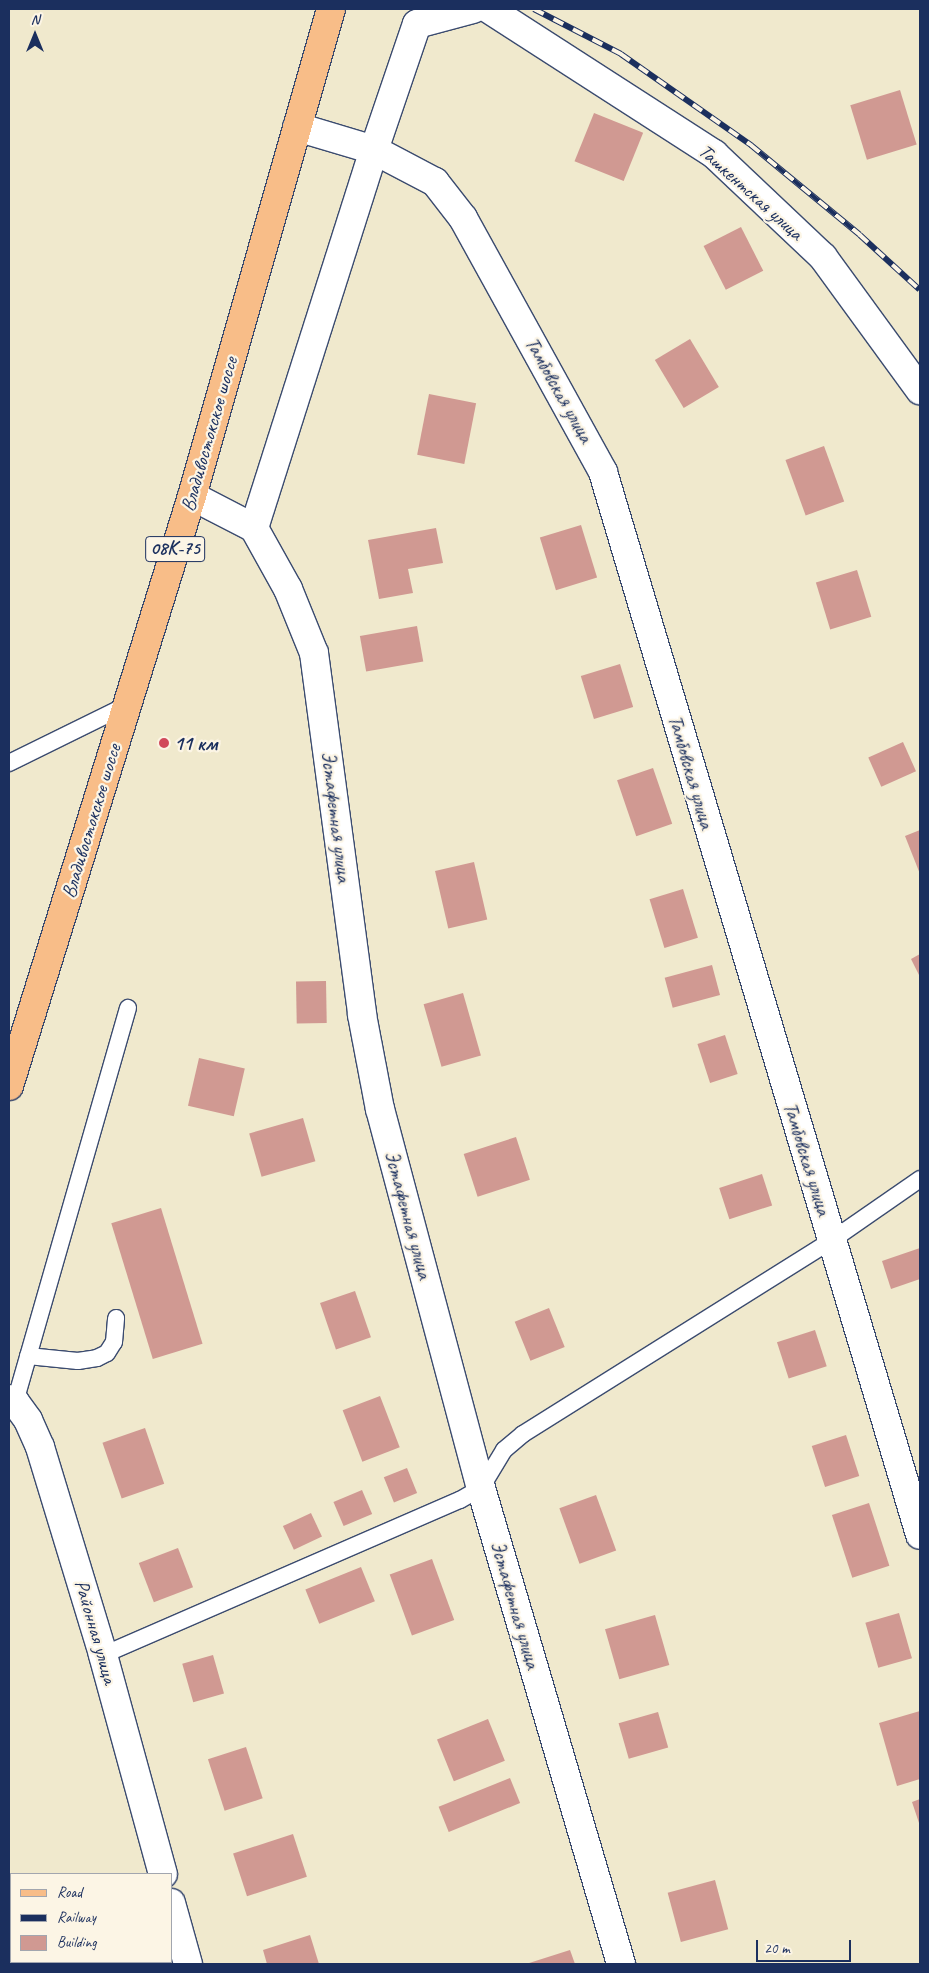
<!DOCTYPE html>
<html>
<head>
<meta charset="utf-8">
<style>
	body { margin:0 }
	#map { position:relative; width:929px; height:1973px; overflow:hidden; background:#f0e9cd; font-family:Caveat,sans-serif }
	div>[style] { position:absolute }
	.building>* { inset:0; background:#d09992; transform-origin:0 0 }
	.roads { filter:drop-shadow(1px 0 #3b4b6f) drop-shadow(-1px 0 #3b4b6f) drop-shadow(0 1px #3b4b6f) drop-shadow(0 -1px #3b4b6f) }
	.service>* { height:16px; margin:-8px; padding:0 8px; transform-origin:8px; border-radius:8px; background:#fff }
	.minor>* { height:28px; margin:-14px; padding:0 14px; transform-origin:14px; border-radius:14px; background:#fff }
	.primary>* { height:28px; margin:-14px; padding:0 14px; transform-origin:14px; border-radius:14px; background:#f8bd88 }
	.rail>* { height:5.5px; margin-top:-2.75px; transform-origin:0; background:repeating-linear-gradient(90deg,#fcf5e5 0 11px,#1b2f5e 0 22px); box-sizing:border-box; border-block:1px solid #1b2f5e }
	.dots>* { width:14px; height:14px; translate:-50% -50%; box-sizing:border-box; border:2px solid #fcf5e5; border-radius:50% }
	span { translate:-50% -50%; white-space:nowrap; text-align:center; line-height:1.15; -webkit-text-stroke:4.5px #fcf5e5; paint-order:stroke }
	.shield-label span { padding:1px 4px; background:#fcf5e5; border:1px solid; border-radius:4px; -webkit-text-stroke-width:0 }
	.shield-label { font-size:19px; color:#1b2f5e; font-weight:700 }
	.street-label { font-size:20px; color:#1b2f5e }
	.poi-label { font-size:20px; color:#1b2f5e; font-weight:700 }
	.left { translate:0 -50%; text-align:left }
	.frame { position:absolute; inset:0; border:10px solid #1b2f5e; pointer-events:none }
	.legend { position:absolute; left:10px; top:1873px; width:162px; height:90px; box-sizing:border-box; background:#fcf5e5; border:1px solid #a2a6af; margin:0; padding:6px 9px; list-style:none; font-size:15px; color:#1b2f5e }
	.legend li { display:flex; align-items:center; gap:10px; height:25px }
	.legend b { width:25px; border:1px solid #a2a6af }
	.north { position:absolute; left:10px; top:10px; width:50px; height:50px; -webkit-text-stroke:4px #fcf5e5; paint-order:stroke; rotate:0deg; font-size:14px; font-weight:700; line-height:20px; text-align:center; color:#1b2f5e }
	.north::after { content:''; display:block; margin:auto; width:18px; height:22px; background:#1b2f5e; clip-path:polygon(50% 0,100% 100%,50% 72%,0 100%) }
	.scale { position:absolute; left:756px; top:1940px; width:95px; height:22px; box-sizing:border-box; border:2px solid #1b2f5e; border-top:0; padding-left:6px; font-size:15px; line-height:18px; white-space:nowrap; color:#1b2f5e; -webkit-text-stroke:4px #fcf5e5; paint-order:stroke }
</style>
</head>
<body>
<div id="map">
	<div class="building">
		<div style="left:900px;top:90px;width:57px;height:52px;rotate:73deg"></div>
		<div style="left:594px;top:113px;width:53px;height:52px;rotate:22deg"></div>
		<div style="left:741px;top:227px;width:49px;height:42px;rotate:63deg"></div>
		<div style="left:690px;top:339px;width:56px;height:41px;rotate:59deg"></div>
		<div style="left:429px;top:394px;width:48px;height:62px;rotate:11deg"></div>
		<div style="left:824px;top:446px;width:59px;height:41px;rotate:70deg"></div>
		<div style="left:581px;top:525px;width:55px;height:43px;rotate:73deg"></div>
		<div style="clip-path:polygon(436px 528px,443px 563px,408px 569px,413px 593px,379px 599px,368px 540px)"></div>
		<div style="left:857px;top:570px;width:49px;height:43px;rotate:73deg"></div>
		<div style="left:417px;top:626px;width:36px;height:58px;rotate:80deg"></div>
		<div style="left:620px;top:664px;width:45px;height:41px;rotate:73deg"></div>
		<div style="left:903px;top:742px;width:32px;height:38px;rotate:66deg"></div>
		<div style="left:653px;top:768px;width:59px;height:38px;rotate:71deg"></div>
		<div style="clip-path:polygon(920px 830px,920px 874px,905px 836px)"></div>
		<div style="left:474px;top:862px;width:59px;height:40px;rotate:77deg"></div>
		<div style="left:683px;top:889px;width:51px;height:35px;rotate:73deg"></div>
		<div style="clip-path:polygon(920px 954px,920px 977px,911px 959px)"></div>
		<div style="left:712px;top:965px;width:31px;height:49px;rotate:75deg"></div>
		<div style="left:326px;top:981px;width:42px;height:30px;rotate:89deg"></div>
		<div style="left:463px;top:993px;width:65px;height:41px;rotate:74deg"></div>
		<div style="left:725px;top:1035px;width:41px;height:29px;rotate:72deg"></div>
		<div style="left:199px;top:1058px;width:47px;height:49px;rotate:13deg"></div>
		<div style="left:303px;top:1118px;width:45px;height:56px;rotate:74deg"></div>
		<div style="left:516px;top:1137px;width:45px;height:55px;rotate:72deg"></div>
		<div style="left:762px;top:1174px;width:33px;height:45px;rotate:72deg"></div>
		<div style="left:161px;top:1208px;width:142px;height:52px;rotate:73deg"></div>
		<div style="clip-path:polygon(920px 1248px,920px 1279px,891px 1289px,882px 1261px)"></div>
		<div style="left:355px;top:1291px;width:49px;height:37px;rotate:71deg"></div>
		<div style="left:549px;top:1308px;width:42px;height:37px;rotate:68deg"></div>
		<div style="left:815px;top:1330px;width:38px;height:40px;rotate:72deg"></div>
		<div style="left:380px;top:1396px;width:55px;height:40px;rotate:69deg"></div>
		<div style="left:145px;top:1428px;width:59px;height:45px;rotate:71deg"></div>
		<div style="left:846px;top:1435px;width:43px;height:36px;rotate:72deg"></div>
		<div style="left:407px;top:1468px;width:27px;height:25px;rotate:68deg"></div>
		<div style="left:362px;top:1490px;width:26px;height:31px;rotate:67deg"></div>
		<div style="left:596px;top:1495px;width:59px;height:39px;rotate:70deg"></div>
		<div style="left:869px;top:1503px;width:66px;height:39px;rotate:72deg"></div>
		<div style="left:311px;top:1513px;width:26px;height:31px;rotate:65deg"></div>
		<div style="left:178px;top:1548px;width:42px;height:42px;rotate:69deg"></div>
		<div style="left:432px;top:1559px;width:65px;height:45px;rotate:70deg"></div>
		<div style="left:361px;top:1567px;width:37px;height:60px;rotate:68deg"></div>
		<div style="left:899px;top:1613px;width:47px;height:35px;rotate:74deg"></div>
		<div style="left:655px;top:1615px;width:52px;height:52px;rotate:74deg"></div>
		<div style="left:213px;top:1655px;width:40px;height:32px;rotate:74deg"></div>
		<div style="clip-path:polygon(920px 1711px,920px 1779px,897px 1786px,879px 1723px)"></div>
		<div style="left:658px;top:1712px;width:37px;height:41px;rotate:74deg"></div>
		<div style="left:488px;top:1719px;width:45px;height:55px;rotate:68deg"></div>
		<div style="left:246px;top:1747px;width:54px;height:40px;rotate:72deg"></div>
		<div style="left:510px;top:1778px;width:27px;height:77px;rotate:68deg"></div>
		<div style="clip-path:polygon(920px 1799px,920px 1826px,912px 1802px)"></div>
		<div style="left:293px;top:1834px;width:45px;height:63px;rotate:72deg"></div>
		<div style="left:715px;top:1880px;width:51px;height:49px;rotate:75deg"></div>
		<div style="clip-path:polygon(310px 1935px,319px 1964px,267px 1964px,263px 1950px)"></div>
		<div style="clip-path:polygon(570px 1950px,575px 1964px,526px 1964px)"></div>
	</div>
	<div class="roads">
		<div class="service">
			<div style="left:9px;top:763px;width:131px;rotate:-26.2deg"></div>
			<div style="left:28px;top:1356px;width:50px;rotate:5.7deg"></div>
			<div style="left:78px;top:1361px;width:19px;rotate:-9deg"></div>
			<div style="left:97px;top:1358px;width:11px;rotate:-27deg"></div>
			<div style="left:107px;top:1353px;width:13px;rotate:-58deg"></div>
			<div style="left:114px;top:1342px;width:24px;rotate:-85deg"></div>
			<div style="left:15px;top:1402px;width:410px;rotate:-74deg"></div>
			<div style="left:103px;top:1655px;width:389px;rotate:-23.5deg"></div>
			<div style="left:460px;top:1500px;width:24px;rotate:-30deg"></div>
			<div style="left:481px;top:1488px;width:44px;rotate:-58.8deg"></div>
			<div style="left:504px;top:1450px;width:25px;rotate:-40deg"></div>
			<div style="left:523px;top:1434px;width:365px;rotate:-32.1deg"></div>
			<div style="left:832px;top:1240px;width:107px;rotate:-34.7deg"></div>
		</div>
		<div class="minor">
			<div style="left:489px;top:9px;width:268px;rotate:32.8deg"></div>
			<div style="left:714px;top:154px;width:150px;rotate:43.4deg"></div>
			<div style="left:823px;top:257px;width:165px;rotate:53.9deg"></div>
			<div style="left:297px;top:127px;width:80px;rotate:16.6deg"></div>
			<div style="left:374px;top:150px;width:69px;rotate:27.7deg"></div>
			<div style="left:435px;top:182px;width:46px;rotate:52.1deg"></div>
			<div style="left:463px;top:218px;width:290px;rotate:61.1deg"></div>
			<div style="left:603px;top:472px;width:1109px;rotate:73.39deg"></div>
			<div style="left:192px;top:496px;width:70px;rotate:27.3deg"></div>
			<div style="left:254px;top:528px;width:70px;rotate:60.9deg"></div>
			<div style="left:288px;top:589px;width:69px;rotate:67.9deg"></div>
			<div style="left:314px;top:653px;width:365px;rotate:82.4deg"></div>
			<div style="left:362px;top:1015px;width:96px;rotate:79.2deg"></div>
			<div style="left:380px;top:1109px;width:392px;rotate:75.1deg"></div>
			<div style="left:481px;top:1488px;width:496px;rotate:73.6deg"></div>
			<div style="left:254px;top:528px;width:397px;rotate:-72.4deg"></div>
			<div style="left:374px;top:150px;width:133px;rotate:-71.2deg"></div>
			<div style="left:417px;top:24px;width:58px;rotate:-15deg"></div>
			<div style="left:9px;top:1399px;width:7px;rotate:27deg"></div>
			<div style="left:15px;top:1402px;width:22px;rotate:54deg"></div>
			<div style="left:28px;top:1420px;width:30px;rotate:66deg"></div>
			<div style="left:40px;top:1447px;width:217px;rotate:73.1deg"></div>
			<div style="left:103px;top:1655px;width:227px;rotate:74.7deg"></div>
			<div style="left:171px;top:1903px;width:63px;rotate:74.4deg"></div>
		</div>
		<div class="primary">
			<div style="left:9px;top:1086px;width:618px;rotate:-72.77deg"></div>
			<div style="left:192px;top:496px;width:506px;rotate:-74.07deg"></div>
		</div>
	</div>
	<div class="rail">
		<div style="left:534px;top:9px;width:98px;rotate:27.3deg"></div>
		<div style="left:621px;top:54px;width:159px;rotate:35deg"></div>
		<div style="left:751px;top:145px;width:141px;rotate:39.5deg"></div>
		<div style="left:860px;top:235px;width:81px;rotate:42.5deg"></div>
	</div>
	<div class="dots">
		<div style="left:164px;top:743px;background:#d1495b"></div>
	</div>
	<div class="shield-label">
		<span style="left:175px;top:549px">08К-75</span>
	</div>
	<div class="street-label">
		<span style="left:751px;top:192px;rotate:42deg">Ташкентская улица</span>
		<span style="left:559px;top:390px;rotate:61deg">Тамбовская улица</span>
		<span style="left:209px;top:434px;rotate:-74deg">Владивостокское шоссе</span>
		<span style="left:691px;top:772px;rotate:74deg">Тамбовская улица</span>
		<span style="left:336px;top:817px;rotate:83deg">Эстафетная улица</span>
		<span style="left:91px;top:821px;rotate:-73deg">Владивостокское шоссе</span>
		<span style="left:807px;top:1159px;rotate:73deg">Тамбовская улица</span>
		<span style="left:408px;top:1215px;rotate:75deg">Эстафетная улица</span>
		<span style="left:515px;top:1605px;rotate:74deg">Эстафетная улица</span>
		<span style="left:96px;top:1632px;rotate:74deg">Районная улица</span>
	</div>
	<div class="poi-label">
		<span class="left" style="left:174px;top:743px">11 км</span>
	</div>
	<div class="frame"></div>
	<ul class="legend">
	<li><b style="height:6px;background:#f8bd88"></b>Road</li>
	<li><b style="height:6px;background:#1b2f5e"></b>Railway</li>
	<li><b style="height:14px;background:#d09992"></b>Building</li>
	</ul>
	<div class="north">N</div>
	<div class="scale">20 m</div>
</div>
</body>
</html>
